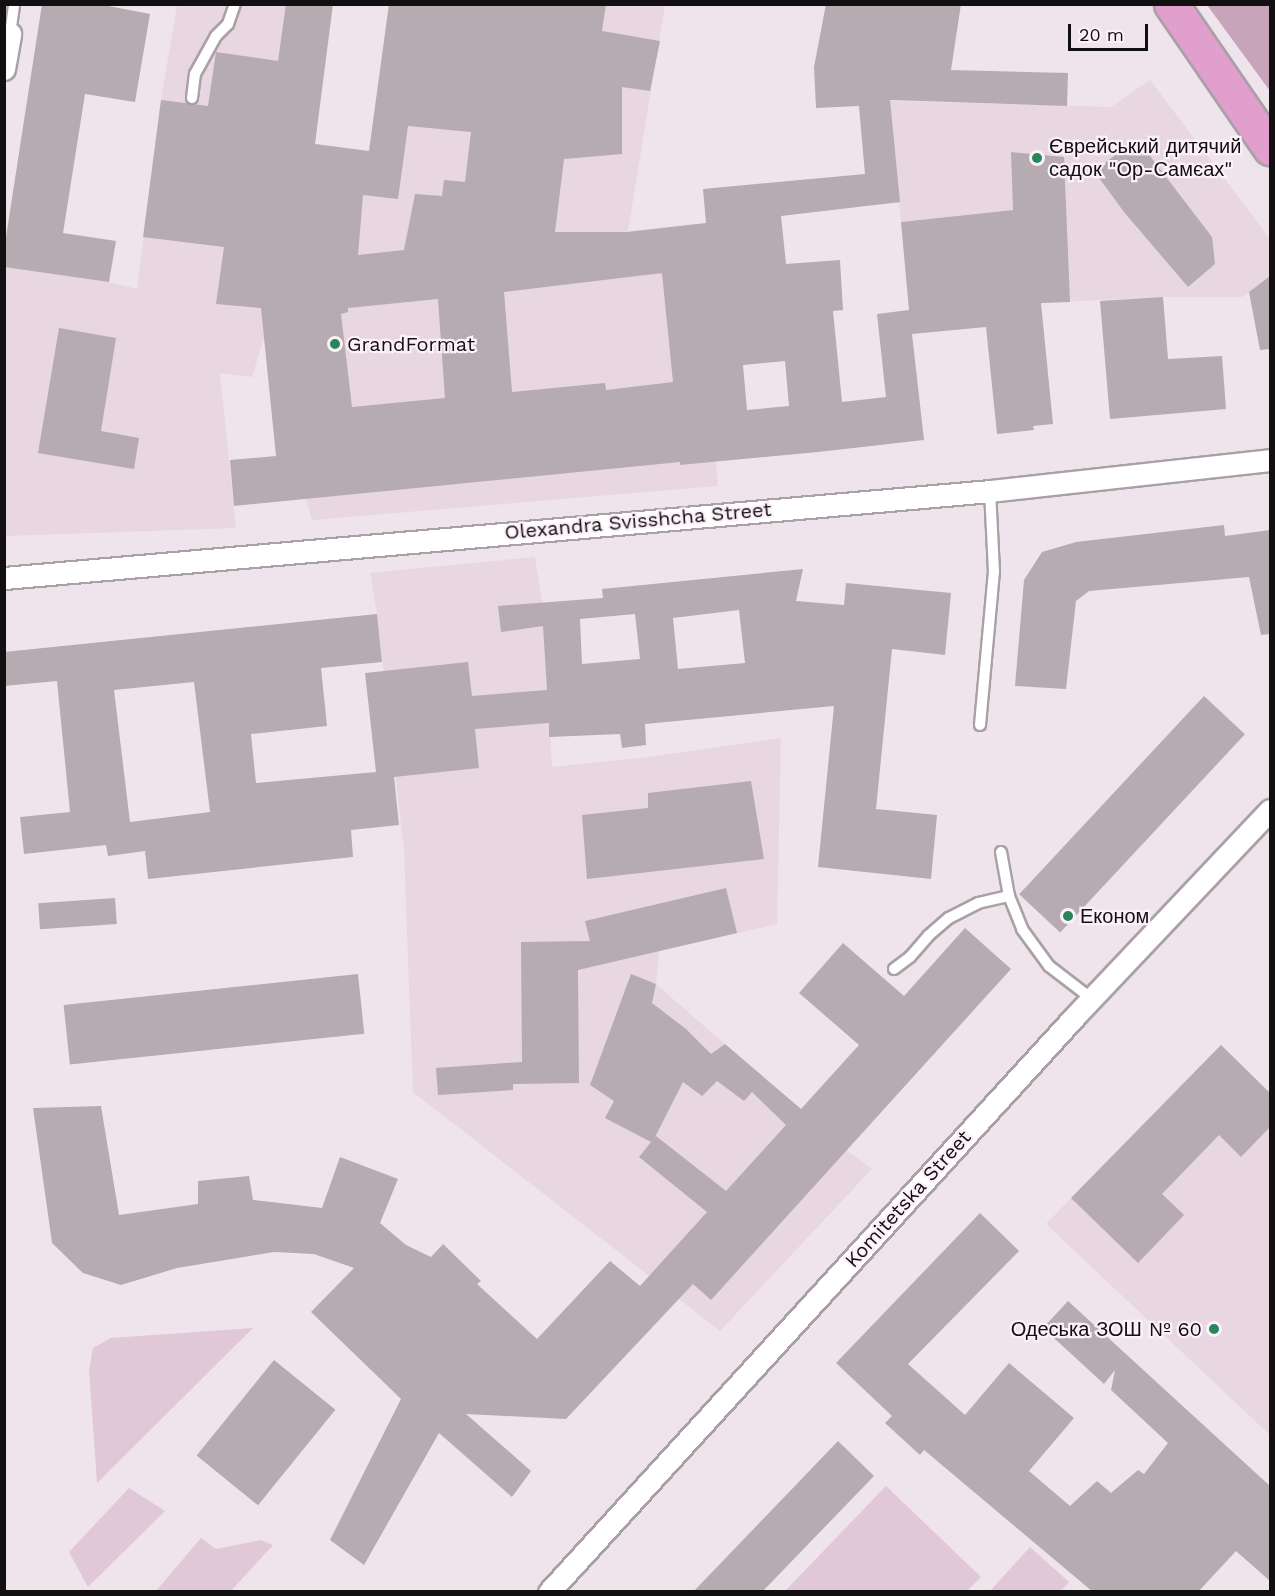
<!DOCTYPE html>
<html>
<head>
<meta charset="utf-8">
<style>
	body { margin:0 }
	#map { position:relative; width:1275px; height:1596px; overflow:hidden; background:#efe4eb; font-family:"Work Sans",sans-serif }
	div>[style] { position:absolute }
	.built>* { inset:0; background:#e8d6e1 }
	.green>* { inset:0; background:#e0c8d7 }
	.forest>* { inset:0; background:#c7a4ba }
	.building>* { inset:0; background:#b5abb1; transform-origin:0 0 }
	.roads { filter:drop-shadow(2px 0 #aaa0a6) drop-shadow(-2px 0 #aaa0a6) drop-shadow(0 2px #aaa0a6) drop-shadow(0 -2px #aaa0a6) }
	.lane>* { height:10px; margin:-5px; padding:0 5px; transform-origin:5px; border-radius:5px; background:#fff }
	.street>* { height:21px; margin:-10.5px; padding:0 10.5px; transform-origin:10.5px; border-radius:10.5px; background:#fff }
	.primary>* { height:33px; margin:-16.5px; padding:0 16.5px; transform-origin:16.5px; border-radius:16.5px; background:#e09fcd }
	.dots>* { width:16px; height:16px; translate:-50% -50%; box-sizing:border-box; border:3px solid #fcf1f8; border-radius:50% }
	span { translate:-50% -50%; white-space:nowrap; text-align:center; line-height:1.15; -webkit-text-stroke:4.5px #fcf1f8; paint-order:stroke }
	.poi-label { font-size:20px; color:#120f11 }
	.left { translate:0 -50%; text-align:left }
	.right { translate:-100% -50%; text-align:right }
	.street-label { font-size:20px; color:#120f11 }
	.frame { position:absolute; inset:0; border:6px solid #120f11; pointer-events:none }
	.scale { position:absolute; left:1068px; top:24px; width:80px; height:27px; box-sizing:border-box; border:3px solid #120f11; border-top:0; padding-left:8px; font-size:18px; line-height:21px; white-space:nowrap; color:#120f11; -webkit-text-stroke:4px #fcf1f8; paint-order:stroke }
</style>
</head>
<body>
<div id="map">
	<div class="built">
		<div style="clip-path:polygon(177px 5px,286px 5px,268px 138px,369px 151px,389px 5px,665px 5px,628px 231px,696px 224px,718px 486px,312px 520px,264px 338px,252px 377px,220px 373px,236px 528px,5px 536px,5px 267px,109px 282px,137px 289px,161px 100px)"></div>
		<div style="clip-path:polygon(1150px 80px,1270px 239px,1270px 276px,1242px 297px,1163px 297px,1041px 303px,1020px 257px,1013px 210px,901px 222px,899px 203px,868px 205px,858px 100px,1111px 107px)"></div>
		<div style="clip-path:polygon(535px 557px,542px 601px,552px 767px,649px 757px,781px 738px,777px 924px,659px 951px,656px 984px,846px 1150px,872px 1169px,720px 1331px,413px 1092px,404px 851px,377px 614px,370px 573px)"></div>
		<div style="clip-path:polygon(1221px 1045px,1270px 1093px,1270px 1435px,1046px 1224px)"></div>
	</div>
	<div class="green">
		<div style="clip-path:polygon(253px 1328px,97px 1483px,89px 1370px,93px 1348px,111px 1338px)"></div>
		<div style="clip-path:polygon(886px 1486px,981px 1577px,967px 1591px,785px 1591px)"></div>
		<div style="clip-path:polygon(129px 1488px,165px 1511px,88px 1587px,69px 1552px)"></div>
		<div style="clip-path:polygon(201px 1538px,216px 1549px,261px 1540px,273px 1545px,231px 1591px,156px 1591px)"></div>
		<div style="clip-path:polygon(1030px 1547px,1069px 1582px,1061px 1591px,990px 1591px)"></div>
	</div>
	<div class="forest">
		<div style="clip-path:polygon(1207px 5px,1270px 5px,1270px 91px)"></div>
	</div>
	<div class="building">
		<div style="clip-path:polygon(42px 4px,98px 4px,150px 14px,135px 102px,85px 94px,63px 233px,116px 241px,109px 282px,4px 267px,4px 250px)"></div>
		<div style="clip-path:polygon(evenodd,286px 4px,333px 4px,315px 144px,369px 151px,389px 4px,606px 4px,602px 31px,660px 41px,650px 91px,622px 87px,622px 154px,564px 159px,555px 232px,628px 232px,706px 223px,703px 189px,865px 174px,859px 106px,816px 108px,814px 67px,826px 4px,961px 4px,951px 70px,1068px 73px,1067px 106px,890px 100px,900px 202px,781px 216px,786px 264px,840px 260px,843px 310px,833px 311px,842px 402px,886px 397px,877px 314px,909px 310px,901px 222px,1013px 210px,1011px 152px,1064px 157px,1070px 302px,1041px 303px,1053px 424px,1033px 426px,1034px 430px,997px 434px,986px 327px,912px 334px,924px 440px,818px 452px,680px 465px,680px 462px,234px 506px,230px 460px,276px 456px,261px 308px,216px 304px,224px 247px,143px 237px,161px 100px,208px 106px,216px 52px,278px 61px,286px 4px,408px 126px,471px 132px,465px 182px,444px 180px,442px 196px,415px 194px,404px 250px,358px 255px,363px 195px,398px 199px,408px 126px,286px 4px,662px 273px,673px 382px,606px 390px,605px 383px,512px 392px,504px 292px,662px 273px,286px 4px,438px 299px,445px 398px,352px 407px,341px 314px,348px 312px,348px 308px,438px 299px,286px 4px,785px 361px,789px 406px,747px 410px,743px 365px,785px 361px)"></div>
		<div style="clip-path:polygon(1137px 139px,1212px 237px,1215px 264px,1188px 287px,1124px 212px,1094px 171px)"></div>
		<div style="clip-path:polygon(1270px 276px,1270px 349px,1260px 350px,1249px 292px)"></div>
		<div style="clip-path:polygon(1163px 297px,1168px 359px,1222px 356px,1226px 409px,1110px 419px,1100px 301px)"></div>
		<div style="clip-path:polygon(59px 328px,116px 338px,101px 431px,139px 438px,134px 469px,38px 453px)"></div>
		<div style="clip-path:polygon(1224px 525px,1225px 536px,1270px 530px,1270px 634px,1261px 635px,1249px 577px,1089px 591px,1076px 601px,1066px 689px,1015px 686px,1024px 580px,1042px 552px,1076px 542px)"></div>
		<div style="clip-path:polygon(evenodd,803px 569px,796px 601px,844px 605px,846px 583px,951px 593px,945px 655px,892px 649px,876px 809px,937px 815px,931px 879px,818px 867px,834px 706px,645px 724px,646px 745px,622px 748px,620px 734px,549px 737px,549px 723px,475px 729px,479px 768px,394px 777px,399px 825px,351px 830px,353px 857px,148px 879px,145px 851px,108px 856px,106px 845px,24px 854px,20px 817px,70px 812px,57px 681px,4px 686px,4px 652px,377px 614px,382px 662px,321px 668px,327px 726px,251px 734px,256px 783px,376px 772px,365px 673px,468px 662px,472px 696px,547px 690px,543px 626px,501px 632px,498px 606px,603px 598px,602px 589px,803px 569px,739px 610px,745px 663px,678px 669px,673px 618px,739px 610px,803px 569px,635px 614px,640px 659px,582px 664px,580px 619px,635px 614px,803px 569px,194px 682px,210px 812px,130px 822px,114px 690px,194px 682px)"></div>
		<div style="left:1204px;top:696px;width:56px;height:271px;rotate:43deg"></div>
		<div style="clip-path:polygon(751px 781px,764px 859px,587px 879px,582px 815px,648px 808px,648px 793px)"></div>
		<div style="clip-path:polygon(726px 888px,737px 933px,578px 970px,579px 1083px,513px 1084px,513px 1090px,438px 1095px,436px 1068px,522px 1062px,521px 942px,590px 941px,585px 921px)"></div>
		<div style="left:115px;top:898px;width:26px;height:77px;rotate:86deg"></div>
		<div style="clip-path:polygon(evenodd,965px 928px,1011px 969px,711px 1300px,693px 1284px,566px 1419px,466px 1414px,531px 1471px,512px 1497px,439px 1433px,364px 1565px,330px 1540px,401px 1399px,311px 1312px,354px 1268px,314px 1254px,274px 1252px,177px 1268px,121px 1285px,83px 1273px,52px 1243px,33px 1108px,101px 1106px,119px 1215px,198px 1204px,198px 1181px,249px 1176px,253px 1200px,322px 1208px,340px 1157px,398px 1179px,380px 1223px,406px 1245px,431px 1257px,443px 1244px,481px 1281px,477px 1284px,537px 1339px,610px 1261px,640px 1286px,707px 1212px,639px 1157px,651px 1142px,605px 1118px,614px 1101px,590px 1085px,631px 974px,656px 984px,652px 1003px,686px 1029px,711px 1054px,725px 1044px,801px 1109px,859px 1045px,799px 993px,843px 943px,904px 996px,965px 928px,717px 1081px,744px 1101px,752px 1092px,786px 1125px,726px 1191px,656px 1136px,654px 1139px,683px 1082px,702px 1096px,717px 1081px)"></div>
		<div style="left:358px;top:974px;width:60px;height:296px;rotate:84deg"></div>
		<div style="clip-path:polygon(1221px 1045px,1270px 1093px,1270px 1127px,1241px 1157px,1219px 1135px,1162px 1194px,1184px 1215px,1138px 1263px,1071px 1198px)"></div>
		<div style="clip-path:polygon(980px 1213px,1019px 1251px,908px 1364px,965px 1415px,1009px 1363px,1074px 1418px,1029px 1471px,1070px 1506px,1097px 1481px,1111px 1493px,1138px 1470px,1144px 1474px,1168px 1443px,1111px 1390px,1115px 1370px,1104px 1384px,1043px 1328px,1068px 1301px,1270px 1486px,1270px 1581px,1236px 1551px,1198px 1592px,1093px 1592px,924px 1450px,920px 1455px,885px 1423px,892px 1416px,836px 1363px)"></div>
		<div style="left:274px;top:1360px;width:79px;height:123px;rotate:39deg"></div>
		<div style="clip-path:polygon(838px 1441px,874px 1476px,762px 1592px,693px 1592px)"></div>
	</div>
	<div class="roads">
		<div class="lane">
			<div style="left:10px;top:34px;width:30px;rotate:-82deg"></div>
			<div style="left:192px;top:98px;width:24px;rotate:-83deg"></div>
			<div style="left:195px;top:74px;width:43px;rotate:-61.1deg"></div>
			<div style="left:216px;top:36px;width:17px;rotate:-45deg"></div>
			<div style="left:228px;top:24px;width:21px;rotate:-71deg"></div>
			<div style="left:980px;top:725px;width:154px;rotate:-84.8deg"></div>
			<div style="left:994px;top:572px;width:81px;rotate:-92.8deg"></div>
			<div style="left:1001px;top:852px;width:45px;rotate:79.7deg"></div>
			<div style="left:1009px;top:896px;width:35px;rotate:68deg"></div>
			<div style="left:1022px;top:929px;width:46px;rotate:53.9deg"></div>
			<div style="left:1049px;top:966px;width:54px;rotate:37.5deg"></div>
			<div style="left:894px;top:969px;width:20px;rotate:-37deg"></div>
			<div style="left:910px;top:957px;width:28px;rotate:-49deg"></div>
			<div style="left:928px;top:936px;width:28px;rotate:-41deg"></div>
			<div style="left:949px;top:918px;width:33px;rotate:-27deg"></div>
			<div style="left:978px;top:903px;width:32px;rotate:-13deg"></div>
		</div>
		<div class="street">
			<div style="left:4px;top:69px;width:36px;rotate:-80deg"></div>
			<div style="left:4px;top:578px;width:990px;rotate:-5.04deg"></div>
			<div style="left:990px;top:491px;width:282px;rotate:-6.3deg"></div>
			<div style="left:549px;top:1592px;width:781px;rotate:-47.59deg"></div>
			<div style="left:1076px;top:1015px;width:282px;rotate:-46.6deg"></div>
		</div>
		<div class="primary">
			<div style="left:1171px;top:4px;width:175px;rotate:55.5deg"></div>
		</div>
	</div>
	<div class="dots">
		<div style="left:1037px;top:158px;background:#28855c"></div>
		<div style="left:335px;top:344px;background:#28855c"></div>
		<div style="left:1068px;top:916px;background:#28855c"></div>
		<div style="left:1214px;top:1329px;background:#28855c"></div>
	</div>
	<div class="poi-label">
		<span class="left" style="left:1049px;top:158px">Єврейський дитячий<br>садок "Ор-Самєах"</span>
		<span class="left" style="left:347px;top:344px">GrandFormat</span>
		<span class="left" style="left:1080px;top:916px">Економ</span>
		<span class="right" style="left:1202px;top:1329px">Одеська ЗОШ № 60</span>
	</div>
	<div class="street-label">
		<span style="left:638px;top:521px;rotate:-5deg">Olexandra Svisshcha Street</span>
		<span style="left:908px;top:1199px;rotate:-48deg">Komitetska Street</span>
	</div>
	<div class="frame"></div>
	<div class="scale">20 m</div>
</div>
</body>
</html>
